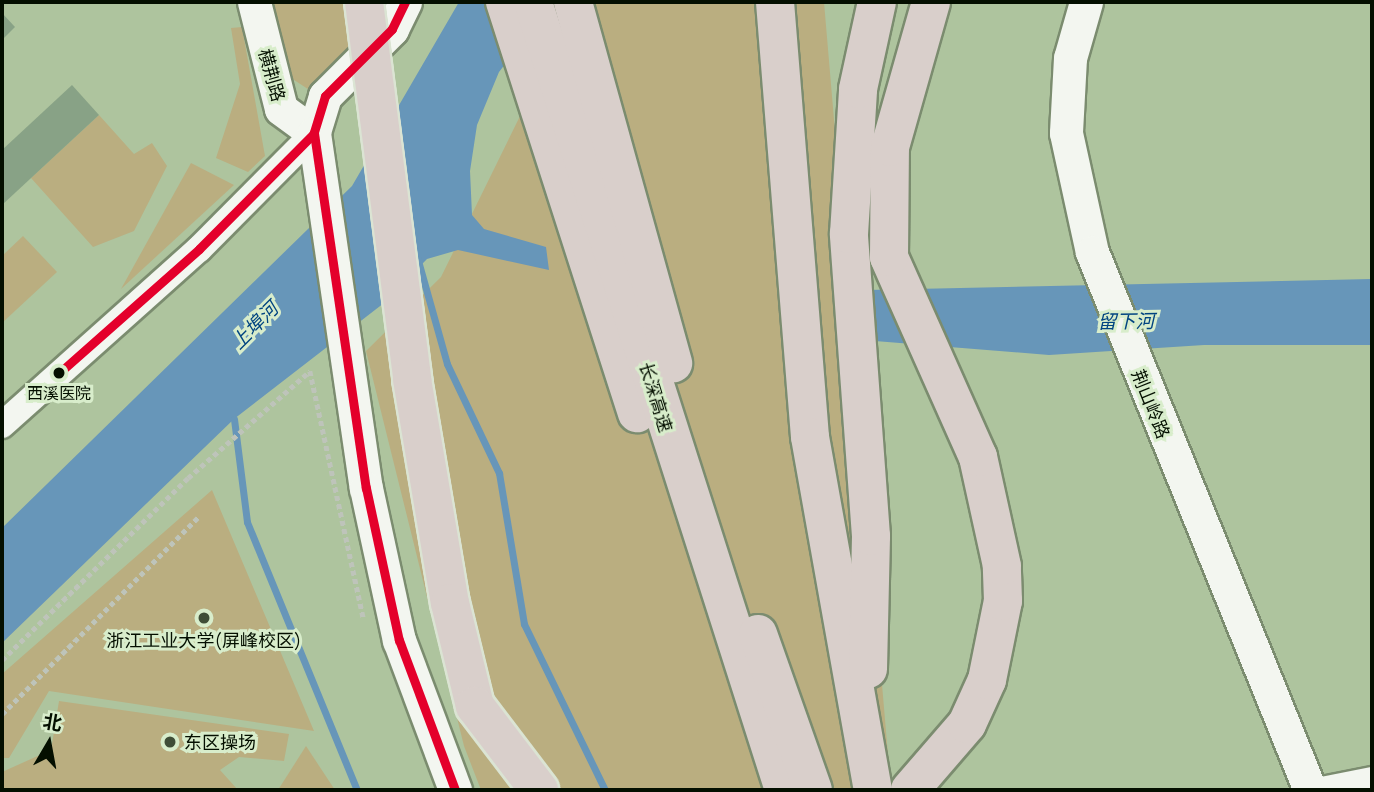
<!DOCTYPE html>
<html>
<head>
<meta charset="utf-8">
<style>
	body { margin:0 }
	#map { position:relative; width:1374px; height:792px; overflow:hidden; background:#aec49e; font-family:Manrope,"Noto Sans SC",sans-serif }
	div>[style] { position:absolute }
	.green>* { inset:0; background:#baae80 }
	.water>* { inset:0; background:#6796b9 }
	.stream>* { height:7px; margin:-3.5px; padding:0 3.5px; transform-origin:3.5px; border-radius:3.5px; background:#6796b9 }
	.building>* { inset:0; background:#88a286 }
	.path>* { height:4.5px; margin-top:-2.25px; transform-origin:0; background:repeating-linear-gradient(90deg,#bec4ba 0 5px,transparent 0 8.5px) }
	.roads { filter:drop-shadow(2px 0 #7b8c6f) drop-shadow(-2px 0 #7b8c6f) drop-shadow(0 2px #7b8c6f) drop-shadow(0 -2px #7b8c6f) }
	.minor>* { height:26px; margin:-13px; padding:0 13px; transform-origin:13px; border-radius:13px; background:#f3f6f0 }
	.tertiary>* { height:33px; margin:-16.5px; padding:0 16.5px; transform-origin:16.5px; border-radius:16.5px; background:#f3f6f0 }
	.motorway>* { height:38px; margin:-19px; padding:0 19px; transform-origin:19px; border-radius:19px; background:#d9cfcb }
	.bridges { filter:drop-shadow(2px 0 #dbe4d3) drop-shadow(-2px 0 #dbe4d3) drop-shadow(0 2px #dbe4d3) drop-shadow(0 -2px #dbe4d3) }
	.motorway-bridge>* { height:38px; margin:-19px; padding:0 19px; transform-origin:19px; border-radius:19px; background:#d9cfcb }
	.bus-1>* { height:9px; margin:-4.5px; padding:0 4.5px; transform-origin:4.5px; border-radius:4.5px; background:#e4002b }
	.dots>* { width:19px; height:19px; translate:-50% -50%; box-sizing:border-box; border:4px solid #d8edcb; border-radius:50% }
	span { translate:-50% -50%; white-space:nowrap; text-align:center; line-height:1.15; -webkit-text-stroke:6px #d8edcb; paint-order:stroke }
	.bus-label { font-size:16px; color:#040f00 }
	.street-label { font-size:18px; color:#040f00 }
	.poi-label { font-size:18px; color:#040f00 }
	.left { translate:0 -50%; text-align:left }
	.water-label { font-size:19px; color:#014481; font-style:italic }
	.frame { position:absolute; inset:0; border:4px solid #040f00; pointer-events:none }
	.north { position:absolute; left:14px; top:708px; width:70px; height:70px; -webkit-text-stroke:5px #d8edcb; paint-order:stroke; rotate:10deg; font-size:19px; font-weight:700; line-height:28px; text-align:center; color:#040f00 }
	.north::after { content:''; display:block; margin:auto; width:24px; height:32px; background:#040f00; clip-path:polygon(50% 0,100% 100%,50% 72%,0 100%) }
</style>
</head>
<body>
<div id="map">
	<div class="green">
		<div style="clip-path:polygon(273px 2px,396px 2px,314px 93px,291px 78px)"></div>
		<div style="clip-path:polygon(576px 2px,824px 2px,891px 790px,481px 790px,464px 746px,366px 351px,441px 277px)"></div>
		<div style="clip-path:polygon(242px 27px,265px 156px,248px 172px,216px 158px,240px 84px,231px 28px)"></div>
		<div style="clip-path:polygon(99px 115px,134px 154px,152px 143px,167px 166px,134px 231px,93px 247px,31px 178px)"></div>
		<div style="clip-path:polygon(191px 163px,234px 185px,121px 289px)"></div>
		<div style="clip-path:polygon(23px 236px,57px 272px,2px 323px,2px 256px)"></div>
		<div style="clip-path:polygon(212px 490px,314px 731px,49px 691px,9px 758px,2px 758px,2px 674px)"></div>
		<div style="clip-path:polygon(59px 701px,289px 734px,284px 761px,239px 757px,220px 770px,238px 790px,2px 790px,2px 772px,51px 750px)"></div>
		<div style="clip-path:polygon(306px 746px,335px 790px,278px 790px)"></div>
	</div>
	<div class="water">
		<div style="clip-path:polygon(459px 2px,553px 2px,499px 72px,477px 125px,470px 171px,472px 215px,484px 229px,546px 247px,549px 270px,458px 250px,427px 259px,384px 303px,234px 419px,2px 643px,2px 528px,352px 186px)"></div>
		<div style="clip-path:polygon(1372px 279px,1372px 345px,1204px 345px,1049px 355px,875px 341px,868px 290px)"></div>
	</div>
	<div class="stream">
		<div style="left:417px;top:257px;width:111px;rotate:74.3deg"></div>
		<div style="left:447px;top:364px;width:121px;rotate:64.5deg"></div>
		<div style="left:499px;top:473px;width:153px;rotate:80.6deg"></div>
		<div style="left:524px;top:624px;width:185px;rotate:64deg"></div>
		<div style="left:234px;top:419px;width:104px;rotate:82.8deg"></div>
		<div style="left:247px;top:522px;width:290px;rotate:67.7deg"></div>
	</div>
	<div class="building">
		<div style="clip-path:polygon(2px 13px,15px 27px,2px 40px)"></div>
		<div style="clip-path:polygon(72px 85px,99px 115px,2px 205px,2px 150px)"></div>
	</div>
	<div class="path">
		<div style="left:2px;top:660px;width:260px;rotate:-44.4deg"></div>
		<div style="left:188px;top:478px;width:162px;rotate:-41.3deg"></div>
		<div style="left:310px;top:371px;width:252px;rotate:77.8deg"></div>
		<div style="left:2px;top:714px;width:278px;rotate:-45.1deg"></div>
	</div>
	<div class="roads">
		<div class="minor">
			<div style="left:2px;top:425px;width:264px;rotate:-41.8deg"></div>
			<div style="left:199px;top:249px;width:163px;rotate:-45.2deg"></div>
			<div style="left:1322px;top:790px;width:51px;rotate:-11.3deg"></div>
		</div>
		<div class="tertiary">
			<div style="left:254px;top:2px;width:110px;rotate:75.8deg"></div>
			<div style="left:281px;top:109px;width:41px;rotate:36deg"></div>
			<div style="left:405px;top:2px;width:30px;rotate:116deg"></div>
			<div style="left:392px;top:29px;width:95px;rotate:135deg"></div>
			<div style="left:325px;top:96px;width:39px;rotate:107deg"></div>
			<div style="left:314px;top:133px;width:359px;rotate:81.7deg"></div>
			<div style="left:366px;top:488px;width:156px;rotate:77.8deg"></div>
			<div style="left:399px;top:640px;width:160px;rotate:69.5deg"></div>
			<div style="left:1086px;top:2px;width:58px;rotate:105.9deg"></div>
			<div style="left:1070px;top:58px;width:75px;rotate:93.1deg"></div>
			<div style="left:1066px;top:133px;width:122px;rotate:77.7deg"></div>
			<div style="left:1092px;top:252px;width:580px;rotate:67.94deg"></div>
		</div>
		<div class="motorway">
			<div style="left:505px;top:2px;width:432px;rotate:72.2deg"></div>
			<div style="left:533px;top:2px;width:827px;rotate:72.33deg"></div>
			<div style="left:573px;top:2px;width:375px;rotate:74.5deg"></div>
			<div style="left:775px;top:2px;width:436px;rotate:85.4deg"></div>
			<div style="left:810px;top:437px;width:359px;rotate:79.9deg"></div>
			<div style="left:758px;top:634px;width:165px;rotate:70.6deg"></div>
			<div style="left:868px;top:669px;width:133px;rotate:-88.7deg"></div>
			<div style="left:871px;top:536px;width:303px;rotate:-94.2deg"></div>
			<div style="left:849px;top:234px;width:145px;rotate:-86.4deg"></div>
			<div style="left:858px;top:89px;width:89px;rotate:-77.7deg"></div>
			<div style="left:910px;top:790px;width:87px;rotate:-49.2deg"></div>
			<div style="left:967px;top:724px;width:48px;rotate:-65.6deg"></div>
			<div style="left:987px;top:680px;width:81px;rotate:-78.6deg"></div>
			<div style="left:1003px;top:601px;width:35px;rotate:-92deg"></div>
			<div style="left:1002px;top:566px;width:112px;rotate:-102.4deg"></div>
			<div style="left:978px;top:457px;width:219px;rotate:-114deg"></div>
			<div style="left:889px;top:257px;width:110px;rotate:-89.5deg"></div>
			<div style="left:890px;top:147px;width:151px;rotate:-74.2deg"></div>
		</div>
	</div>
	<div class="bridges">
		<div class="motorway-bridge">
			<div style="left:364px;top:2px;width:380px;rotate:82.7deg"></div>
			<div style="left:412px;top:379px;width:227px;rotate:80.4deg"></div>
			<div style="left:450px;top:603px;width:106px;rotate:76.4deg"></div>
			<div style="left:475px;top:706px;width:106px;rotate:52.7deg"></div>
		</div>
	</div>
	<div class="bus-1">
		<div style="left:405px;top:2px;width:30px;rotate:116deg"></div>
		<div style="left:392px;top:29px;width:95px;rotate:135deg"></div>
		<div style="left:325px;top:96px;width:39px;rotate:107deg"></div>
		<div style="left:314px;top:133px;width:359px;rotate:81.7deg"></div>
		<div style="left:366px;top:488px;width:156px;rotate:77.8deg"></div>
		<div style="left:399px;top:640px;width:160px;rotate:69.5deg"></div>
		<div style="left:59px;top:373px;width:187px;rotate:-41.5deg"></div>
		<div style="left:199px;top:249px;width:163px;rotate:-45.2deg"></div>
	</div>
	<div class="dots">
		<div style="left:59px;top:373px;background:#040f00"></div>
		<div style="left:204px;top:618px;background:#3f4e37"></div>
		<div style="left:170px;top:742px;background:#3f4e37"></div>
	</div>
	<div class="bus-label">
		<span style="left:59px;top:393px">西溪医院</span>
	</div>
	<div class="street-label">
		<span style="left:272px;top:75px;rotate:74deg">横荆路</span>
		<span style="left:656px;top:397px;rotate:73deg">长深高速</span>
		<span style="left:1151px;top:404px;rotate:68deg">荆山岭路</span>
	</div>
	<div class="poi-label">
		<span style="left:204px;top:640px">浙江工业大学(屏峰校区)</span>
		<span class="left" style="left:184px;top:742px">东区操场</span>
	</div>
	<div class="water-label">
		<span style="left:1126px;top:322px;rotate:-1deg">留下河</span>
		<span style="left:255px;top:326px;rotate:-45deg">上埠河</span>
	</div>
	<div class="frame"></div>
	<div class="north">北</div>
</div>
</body>
</html>
